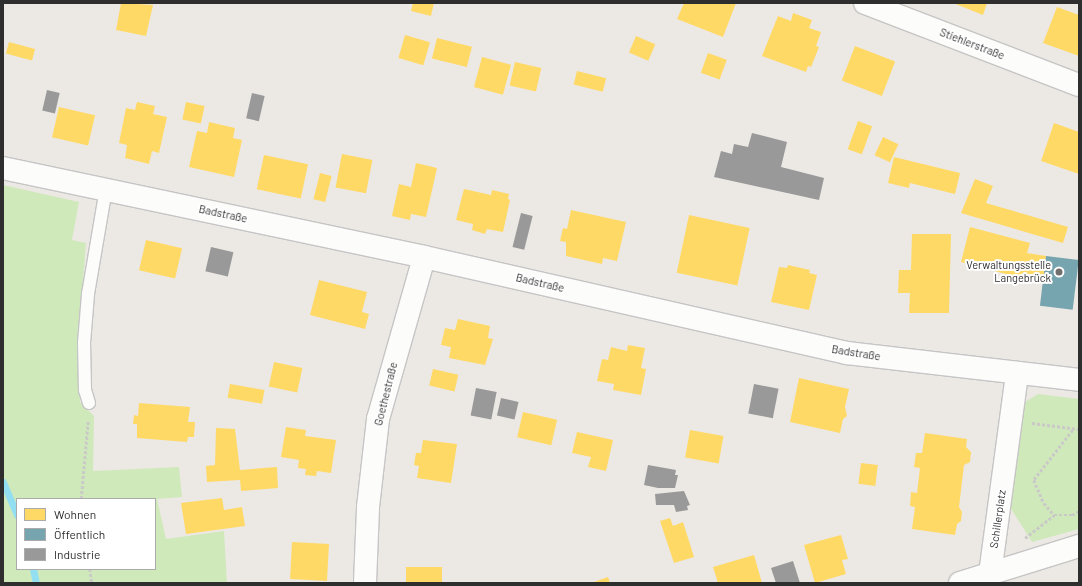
<!DOCTYPE html>
<html>
<head>
<meta charset="utf-8">
<style>
	body { margin:0 }
	#map { position:relative; width:1082px; height:586px; overflow:hidden; background:#ece8e4; font-family:Barlow,sans-serif }
	div>[style] { position:absolute }
	.green>* { inset:0; background:#d0e9bb }
	.homes>* { inset:0; background:#ffd966; transform-origin:0 0 }
	.public>* { inset:0; background:#76a5af; transform-origin:0 0 }
	.industry>* { inset:0; background:#999; transform-origin:0 0 }
	.stream>* { height:7px; margin:-3.5px; padding:0 3.5px; transform-origin:3.5px; border-radius:3.5px; background:#92dff2 }
	.path>* { height:2.5px; margin-top:-1.25px; transform-origin:0; background:repeating-linear-gradient(90deg,#c9c9c8 0 3px,transparent 0 5px) }
	.roads { filter:drop-shadow(1px 0 #c6c5c5) drop-shadow(-1px 0 #c6c5c5) drop-shadow(0 1px #c6c5c5) drop-shadow(0 -1px #c6c5c5) }
	.lane>* { height:12px; margin:-6px; padding:0 6px; transform-origin:6px; border-radius:6px; background:#fcfcfb }
	.street>* { height:22px; margin:-11px; padding:0 11px; transform-origin:11px; border-radius:11px; background:#fcfcfb }
	.dots>* { width:11px; height:11px; translate:-50% -50%; box-sizing:border-box; border:2px solid #fff; border-radius:50% }
	span { translate:-50% -50%; white-space:nowrap; text-align:center; line-height:1.15; -webkit-text-stroke:4px #fff; paint-order:stroke }
	.street-label { font-size:11px; color:#2e2e2e }
	.poi-label { font-size:11px; color:#2e2e2e }
	.right { translate:-100% -50%; text-align:right }
	.frame { position:absolute; inset:0; border:4px solid #2e2e2e; pointer-events:none }
	.legend { position:absolute; left:16px; top:498px; width:140px; height:72px; box-sizing:border-box; background:#fff; border:1px solid #ababab; margin:0; padding:5px 7px; list-style:none; font-size:12px; color:#2e2e2e }
	.legend li { display:flex; align-items:center; gap:8px; height:20px }
	.legend b { width:20px; border:1px solid #ababab }
</style>
</head>
<body>
<div id="map">
	<div class="green">
		<div style="clip-path:polygon(evenodd,3px 185px,79px 202px,72px 240px,86px 243px,78px 345px,80px 402px,94px 416px,93px 471px,179px 467px,182px 497px,157px 499px,166px 539px,224px 531px,227px 583px,3px 583px,3px 185px,17px 499px,155px 499px,155px 569px,17px 569px,17px 499px)"></div>
		<div style="clip-path:polygon(1038px 394px,1079px 399px,1079px 529px,1032px 542px,1010px 507px,1022px 404px)"></div>
	</div>
	<div class="homes">
		<div style="clip-path:polygon(121px 3px,153px 5px,146px 36px,116px 30px)"></div>
		<div style="clip-path:polygon(413px 3px,434px 3px,431px 16px,411px 11px)"></div>
		<div style="clip-path:polygon(684px 3px,736px 3px,723px 37px,677px 19px)"></div>
		<div style="clip-path:polygon(953px 3px,987px 3px,983px 15px)"></div>
		<div style="clip-path:polygon(1057px 7px,1079px 15px,1079px 56px,1043px 43px)"></div>
		<div style="clip-path:polygon(793px 13px,812px 20px,809px 28px,821px 32px,816px 46px,819px 47px,811px 67px,808px 66px,806px 72px,762px 56px,778px 16px,791px 21px)"></div>
		<div style="left:405px;top:35px;width:26px;height:24px;rotate:16deg"></div>
		<div style="left:636px;top:36px;width:21px;height:18px;rotate:23deg"></div>
		<div style="left:437px;top:38px;width:36px;height:21px;rotate:14deg"></div>
		<div style="left:9px;top:42px;width:27px;height:12px;rotate:15deg"></div>
		<div style="left:855px;top:46px;width:43px;height:37px;rotate:21deg"></div>
		<div style="left:708px;top:53px;width:20px;height:21px;rotate:20deg"></div>
		<div style="left:482px;top:57px;width:30px;height:31px;rotate:15deg"></div>
		<div style="left:515px;top:62px;width:27px;height:24px;rotate:13deg"></div>
		<div style="left:577px;top:71px;width:30px;height:14px;rotate:14deg"></div>
		<div style="clip-path:polygon(137px 102px,155px 106px,153px 114px,167px 117px,159px 153px,152px 151px,149px 164px,125px 158px,127px 145px,119px 143px,126px 108px,135px 110px)"></div>
		<div style="left:186px;top:102px;width:19px;height:18px;rotate:12deg"></div>
		<div style="left:59px;top:107px;width:37px;height:31px;rotate:13deg"></div>
		<div style="left:858px;top:121px;width:15px;height:30px;rotate:20deg"></div>
		<div style="clip-path:polygon(209px 122px,235px 128px,233px 138px,242px 140px,234px 177px,189px 167px,197px 131px,207px 133px)"></div>
		<div style="clip-path:polygon(1054px 123px,1079px 132px,1079px 174px,1041px 161px)"></div>
		<div style="left:883px;top:137px;width:17px;height:20px;rotate:25deg"></div>
		<div style="left:342px;top:154px;width:31px;height:34px;rotate:11deg"></div>
		<div style="left:264px;top:155px;width:45px;height:35px;rotate:12deg"></div>
		<div style="clip-path:polygon(894px 157px,960px 173px,955px 194px,910px 183px,909px 188px,888px 183px)"></div>
		<div style="clip-path:polygon(416px 163px,437px 168px,426px 217px,411px 214px,410px 220px,392px 216px,399px 184px,411px 187px)"></div>
		<div style="left:320px;top:173px;width:12px;height:27px;rotate:14deg"></div>
		<div style="clip-path:polygon(975px 179px,993px 186px,986px 203px,1068px 227px,1063px 243px,961px 213px)"></div>
		<div style="clip-path:polygon(464px 189px,491px 195px,492px 190px,509px 194px,508px 199px,510px 200px,503px 232px,487px 229px,485px 234px,472px 230px,473px 224px,456px 220px)"></div>
		<div style="clip-path:polygon(571px 210px,626px 222px,617px 261px,603px 258px,602px 264px,566px 256px,566px 242px,560px 241px,563px 228px,567px 229px)"></div>
		<div style="left:689px;top:215px;width:62px;height:59px;rotate:12deg"></div>
		<div style="clip-path:polygon(970px 227px,1030px 243px,1027px 253px,1046px 256px,1044px 276px,1022px 273px,1021px 278px,961px 262px)"></div>
		<div style="clip-path:polygon(912px 234px,951px 234px,949px 313px,909px 313px,910px 293px,898px 293px,899px 270px,911px 270px)"></div>
		<div style="left:146px;top:240px;width:37px;height:31px;rotate:13deg"></div>
		<div style="clip-path:polygon(788px 265px,810px 270px,809px 273px,817px 275px,809px 310px,771px 302px,779px 267px,787px 268px)"></div>
		<div style="clip-path:polygon(319px 280px,367px 292px,362px 312px,369px 314px,365px 329px,310px 315px)"></div>
		<div style="clip-path:polygon(458px 319px,490px 326px,488px 338px,493px 339px,485px 365px,449px 358px,451px 347px,441px 345px,445px 328px,455px 330px)"></div>
		<div style="clip-path:polygon(628px 345px,645px 348px,641px 368px,646px 369px,641px 395px,613px 390px,614px 384px,597px 381px,602px 359px,608px 360px,611px 347px,627px 351px)"></div>
		<div style="left:274px;top:362px;width:29px;height:25px;rotate:12deg"></div>
		<div style="left:433px;top:369px;width:26px;height:17px;rotate:13deg"></div>
		<div style="clip-path:polygon(799px 378px,849px 389px,845px 407px,847px 416px,843px 419px,840px 433px,790px 422px)"></div>
		<div style="left:230px;top:384px;width:35px;height:14px;rotate:10deg"></div>
		<div style="clip-path:polygon(139px 403px,190px 407px,188px 422px,195px 422px,194px 437px,188px 437px,187px 442px,137px 438px,137px 424px,133px 424px,134px 415px,138px 416px)"></div>
		<div style="left:523px;top:412px;width:35px;height:26px;rotate:13deg"></div>
		<div style="clip-path:polygon(286px 427px,306px 430px,305px 436px,336px 440px,331px 473px,317px 471px,316px 476px,305px 475px,306px 469px,298px 468px,299px 460px,281px 457px)"></div>
		<div style="clip-path:polygon(216px 428px,235px 429px,240px 470px,277px 467px,278px 488px,241px 491px,240px 480px,207px 482px,206px 466px,215px 465px)"></div>
		<div style="left:690px;top:430px;width:34px;height:28px;rotate:10deg"></div>
		<div style="clip-path:polygon(577px 432px,613px 440px,606px 471px,588px 467px,591px 457px,572px 453px)"></div>
		<div style="clip-path:polygon(925px 433px,967px 439px,966px 447px,971px 452px,970px 462px,964px 465px,959px 507px,962px 512px,961px 521px,957px 524px,955px 535px,912px 529px,915px 507px,910px 506px,911px 492px,917px 493px,920px 468px,914px 467px,916px 453px,922px 453px)"></div>
		<div style="clip-path:polygon(423px 440px,457px 444px,451px 483px,417px 478px,419px 466px,414px 465px,416px 453px,421px 453px)"></div>
		<div style="left:861px;top:463px;width:17px;height:21px;rotate:7deg"></div>
		<div style="clip-path:polygon(222px 498px,224px 510px,242px 507px,245px 526px,186px 534px,181px 503px)"></div>
		<div style="clip-path:polygon(670px 518px,673px 526px,683px 522px,694px 557px,674px 563px,660px 521px)"></div>
		<div style="clip-path:polygon(841px 535px,848px 559px,842px 560px,846px 574px,815px 583px,804px 545px)"></div>
		<div style="left:292px;top:542px;width:37px;height:37px;rotate:3deg"></div>
		<div style="clip-path:polygon(754px 555px,762px 583px,718px 583px,713px 567px)"></div>
		<div style="left:406px;top:567px;width:36px;height:16px"></div>
		<div style="clip-path:polygon(608px 577px,610px 583px,591px 583px)"></div>
	</div>
	<div class="public">
		<div style="left:1046px;top:256px;width:33px;height:50px;rotate:7deg"></div>
	</div>
	<div class="industry">
		<div style="left:47px;top:90px;width:13px;height:21px;rotate:13deg"></div>
		<div style="left:252px;top:93px;width:13px;height:26px;rotate:13deg"></div>
		<div style="clip-path:polygon(752px 133px,787px 142px,781px 167px,824px 178px,819px 200px,714px 177px,721px 151px,732px 154px,734px 144px,748px 147px)"></div>
		<div style="left:521px;top:213px;width:12px;height:35px;rotate:14deg"></div>
		<div style="left:211px;top:247px;width:23px;height:25px;rotate:13deg"></div>
		<div style="left:754px;top:384px;width:25px;height:30px;rotate:11deg"></div>
		<div style="left:476px;top:388px;width:21px;height:28px;rotate:11deg"></div>
		<div style="left:501px;top:398px;width:18px;height:18px;rotate:13deg"></div>
		<div style="clip-path:polygon(648px 465px,676px 470px,675px 475px,678px 475px,675px 488px,658px 488px,644px 485px)"></div>
		<div style="clip-path:polygon(684px 491px,690px 505px,687px 506px,688px 510px,676px 512px,674px 505px,656px 505px,655px 494px)"></div>
		<div style="clip-path:polygon(793px 561px,800px 583px,776px 583px,771px 568px)"></div>
	</div>
	<div class="stream">
		<div style="left:3px;top:482px;width:36px;rotate:67deg"></div>
		<div style="left:33px;top:569px;width:14px;rotate:78deg"></div>
	</div>
	<div class="path">
		<div style="left:1032px;top:423px;width:47px;rotate:7.3deg"></div>
		<div style="left:1073px;top:430px;width:63px;rotate:128deg"></div>
		<div style="left:1034px;top:480px;width:25px;rotate:67deg"></div>
		<div style="left:1044px;top:503px;width:16px;rotate:50deg"></div>
		<div style="left:1054px;top:515px;width:18px"></div>
		<div style="left:1072px;top:515px;width:8px;rotate:-30deg"></div>
		<div style="left:81px;top:499px;width:79px;rotate:-84.9deg"></div>
		<div style="left:1025px;top:538px;width:37px;rotate:-38deg"></div>
		<div style="left:90px;top:569px;width:14px;rotate:82deg"></div>
	</div>
	<div class="roads">
		<div class="lane">
			<div style="left:89px;top:403px;width:14px;rotate:-107deg"></div>
			<div style="left:85px;top:390px;width:47px;rotate:-91.2deg"></div>
			<div style="left:84px;top:343px;width:49px;rotate:-85.3deg"></div>
			<div style="left:88px;top:294px;width:107px;rotate:-80.3deg"></div>
		</div>
		<div class="street">
			<div style="left:865px;top:3px;width:229px;rotate:21deg"></div>
			<div style="left:3px;top:168px;width:430px;rotate:11.9deg"></div>
			<div style="left:424px;top:257px;width:434px;rotate:12.8deg"></div>
			<div style="left:847px;top:353px;width:234px;rotate:6.6deg"></div>
			<div style="left:990px;top:574px;width:203px;rotate:-82.3deg"></div>
			<div style="left:365px;top:583px;width:76px;rotate:-87.7deg"></div>
			<div style="left:368px;top:507px;width:89px;rotate:-83.5deg"></div>
			<div style="left:378px;top:419px;width:168px;rotate:-74.1deg"></div>
			<div style="left:960px;top:583px;width:125px;rotate:-17.3deg"></div>
		</div>
	</div>
	<div class="dots">
		<div style="left:1059px;top:272px;background:#706f6e"></div>
	</div>
	<div class="street-label">
		<span style="left:972px;top:44px;rotate:21deg">Stiehlerstraße</span>
		<span style="left:223px;top:214px;rotate:12deg">Badstraße</span>
		<span style="left:540px;top:283px;rotate:13deg">Badstraße</span>
		<span style="left:856px;top:353px;rotate:9deg">Badstraße</span>
		<span style="left:386px;top:394px;rotate:-76deg">Goethestraße</span>
		<span style="left:998px;top:519px;rotate:-82deg">Schillerplatz</span>
	</div>
	<div class="poi-label">
		<span class="right" style="left:1051px;top:272px">Verwaltungsstelle<br>Langebrück</span>
	</div>
	<div class="frame"></div>
	<ul class="legend">
	<li><b style="height:11px;background:#ffd966"></b>Wohnen</li>
	<li><b style="height:11px;background:#76a5af"></b>Öffentlich</li>
	<li><b style="height:11px;background:#999"></b>Industrie</li>
	</ul>
</div>
</body>
</html>
